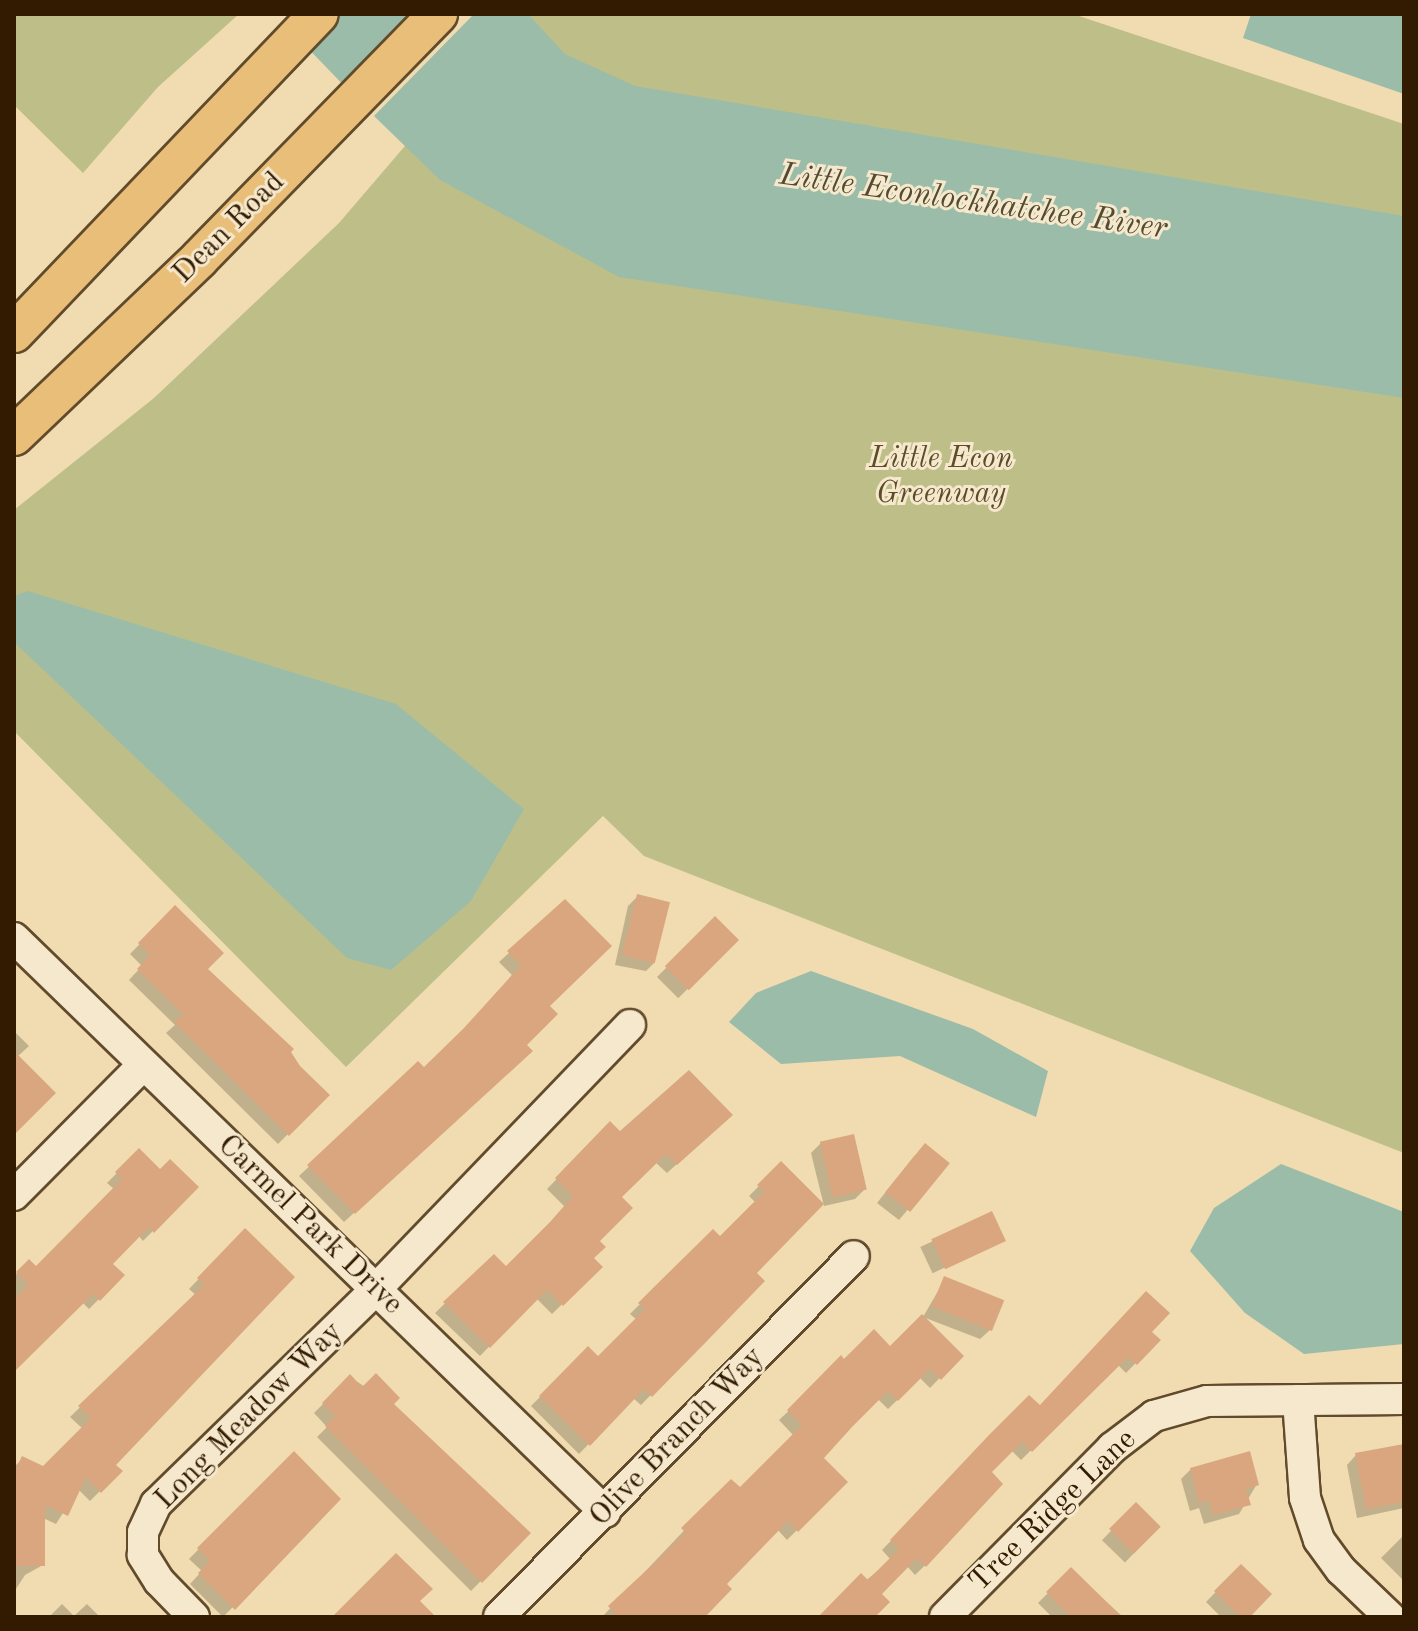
<!DOCTYPE html>
<html>
<head>
<meta charset="utf-8">
<style>
	body { margin:0 }
	#map { position:relative; width:1418px; height:1631px; overflow:hidden; background:#f0dcb0; font-family:"Old Standard TT",serif }
	div>[style] { position:absolute }
	.green>* { inset:0; background:#bebf88 }
	.water>* { inset:0; background:#9bbca8 }
	.shadow>* { inset:0; background:#0003; transform-origin:0 0 }
	.building>* { inset:0; background:#daa67f; transform-origin:0 0 }
	.roads { filter:drop-shadow(2px 0 #624b2c) drop-shadow(-2px 0 #624b2c) drop-shadow(0 2px #624b2c) drop-shadow(0 -2px #624b2c) }
	.minor>* { height:30px; margin:-15px; padding:0 15px; transform-origin:15px; border-radius:15px; background:#f5e8cc }
	.major>* { height:38px; margin:-19px; padding:0 19px; transform-origin:19px; border-radius:19px; background:#e8be78 }
	span { translate:-50% -50%; white-space:nowrap; text-align:center; line-height:1.15; -webkit-text-stroke:6px #f5e8cc; paint-order:stroke }
	.street-label { font-size:30px; color:#321b00 }
	.park-label { font-size:30px; color:#5c4c29; font-style:italic }
	.water-label { font-size:32px; color:#524b32; font-style:italic }
	.frame { position:absolute; inset:0; border:16px solid #321b00; pointer-events:none }
</style>
</head>
<body>
<div id="map">
	<div class="green">
		<div style="clip-path:polygon(14px 14px,239px 14px,158px 87px,83px 173px,14px 105px)"></div>
		<div style="clip-path:polygon(518px 14px,1073px 14px,1404px 124px,1404px 1153px,644px 856px,603px 816px,346px 1067px,14px 731px,14px 510px,154px 398px,339px 223px)"></div>
	</div>
	<div class="water">
		<div style="clip-path:polygon(319px 14px,438px 14px,356px 98px,297px 37px)"></div>
		<div style="clip-path:polygon(474px 14px,528px 14px,565px 54px,635px 86px,1404px 216px,1404px 398px,619px 277px,440px 180px,374px 116px)"></div>
		<div style="clip-path:polygon(1251px 14px,1404px 14px,1404px 94px,1243px 38px)"></div>
		<div style="clip-path:polygon(28px 591px,396px 704px,524px 809px,471px 901px,391px 970px,347px 958px,14px 642px,14px 596px)"></div>
		<div style="clip-path:polygon(811px 971px,973px 1029px,1048px 1071px,1036px 1117px,900px 1056px,781px 1064px,729px 1022px,756px 993px)"></div>
		<div style="clip-path:polygon(1281px 1164px,1404px 1212px,1404px 1344px,1304px 1354px,1245px 1313px,1190px 1251px,1214px 1208px)"></div>
	</div>
	<div class="shadow">
		<div style="clip-path:polygon(638px 896px,655px 962px,646px 971px,615px 965px,628px 906px)"></div>
		<div style="clip-path:polygon(565px 902px,524px 1045px,530px 1051px,344px 1222px,299px 1176px,418px 1064px,424px 1070px,454px 1040px,513px 976px,499px 962px)"></div>
		<div style="clip-path:polygon(175px 908px,205px 969px,327px 1095px,278px 1144px,166px 1033px,175px 1025px,129px 980px,142px 966px,130px 954px)"></div>
		<div style="left:715px;top:919px;width:30px;height:82px;rotate:45deg"></div>
		<div style="clip-path:polygon(14px 1031px,29px 1046px,17px 1057px,14px 1133px)"></div>
		<div style="clip-path:polygon(610px 1124px,620px 1134px,721px 1124px,667px 1173px,655px 1162px,620px 1197px,592px 1258px,600px 1267px,552px 1314px,536px 1298px,480px 1356px,435px 1313px,493px 1257px,506px 1269px,565px 1207px,547px 1189px)"></div>
		<div style="clip-path:polygon(821px 1143px,865px 1189px,855px 1199px,824px 1206px,811px 1153px)"></div>
		<div style="clip-path:polygon(139px 1151px,160px 1172px,196px 1187px,143px 1241px,138px 1235px,110px 1264px,123px 1275px,89px 1309px,82px 1302px,14px 1371px,14px 1276px,29px 1262px,36px 1269px,114px 1189px,107px 1183px)"></div>
		<div style="clip-path:polygon(915px 1155px,947px 1163px,899px 1220px,877px 1203px)"></div>
		<div style="clip-path:polygon(781px 1164px,755px 1273px,762px 1281px,641px 1405px,633px 1398px,579px 1454px,531px 1406px,588px 1349px,598px 1359px,637px 1320px,630px 1314px,654px 1290px,720px 1239px,756px 1203px,749px 1196px)"></div>
		<div style="left:991px;top:1214px;width:29px;height:78px;rotate:65deg"></div>
		<div style="clip-path:polygon(245px 1231px,113px 1465px,120px 1471px,90px 1501px,78px 1489px,56px 1524px,43px 1518px,43px 1565px,25px 1575px,14px 1592px,14px 1467px,23px 1458px,44px 1468px,83px 1429px,70px 1417px,196px 1295px,189px 1289px)"></div>
		<div style="clip-path:polygon(945px 1279px,990px 1330px,980px 1339px,923px 1317px)"></div>
		<div style="clip-path:polygon(873px 1332px,890px 1349px,961px 1356px,930px 1388px,920px 1378px,888px 1409px,878px 1399px,821px 1458px,845px 1482px,787px 1540px,777px 1529px,724px 1584px,702px 1617px,602px 1617px,731px 1481px,740px 1490px,794px 1436px,779px 1420px)"></div>
		<div style="clip-path:polygon(1149px 1332px,1158px 1340px,1126px 1373px,1118px 1365px,1021px 1460px,1011px 1450px,989px 1472px,948px 1543px,915px 1575px,907px 1566px,879px 1594px,873px 1617px,821px 1617px,891px 1560px,882px 1550px,1029px 1398px,1039px 1408px)"></div>
		<div style="clip-path:polygon(350px 1377px,391px 1404px,528px 1533px,471px 1591px,317px 1437px,327px 1427px,314px 1413px)"></div>
		<div style="clip-path:polygon(294px 1453px,339px 1499px,223px 1617px,190px 1584px,202px 1571px,189px 1559px)"></div>
		<div style="clip-path:polygon(1404px 1454px,1404px 1508px,1357px 1518px,1347px 1465px,1356px 1455px)"></div>
		<div style="clip-path:polygon(1191px 1469px,1257px 1484px,1239px 1514px,1204px 1524px,1199px 1508px,1190px 1511px,1181px 1479px)"></div>
		<div style="left:1136px;top:1505px;width:32px;height:49px;rotate:44deg"></div>
		<div style="clip-path:polygon(1404px 1535px,1404px 1581px,1381px 1558px)"></div>
		<div style="clip-path:polygon(1241px 1566px,1247px 1617px,1221px 1617px,1206px 1602px)"></div>
		<div style="clip-path:polygon(1071px 1570px,1123px 1617px,1052px 1617px,1038px 1603px)"></div>
		<div style="clip-path:polygon(62px 1604px,74px 1616px,87px 1604px,100px 1617px,49px 1617px)"></div>
	</div>
	<div class="building">
		<div style="left:637px;top:894px;width:34px;height:63px;rotate:14deg"></div>
		<div style="clip-path:polygon(565px 899px,612px 946px,550px 1006px,558px 1014px,527px 1045px,533px 1051px,355px 1214px,307px 1165px,418px 1061px,424px 1067px,464px 1028px,521px 965px,507px 951px)"></div>
		<div style="clip-path:polygon(175px 905px,224px 953px,208px 969px,294px 1049px,291px 1052px,300px 1066px,330px 1095px,289px 1136px,174px 1022px,183px 1014px,137px 969px,150px 955px,138px 943px)"></div>
		<div style="left:715px;top:916px;width:34px;height:71px;rotate:45deg"></div>
		<div style="clip-path:polygon(14px 1051px,56px 1093px,14px 1135px)"></div>
		<div style="clip-path:polygon(689px 1070px,733px 1115px,677px 1165px,666px 1154px,622px 1197px,633px 1208px,600px 1241px,606px 1247px,594px 1258px,603px 1267px,563px 1306px,547px 1290px,490px 1348px,443px 1302px,494px 1254px,506px 1266px,550px 1222px,573px 1196px,555px 1178px,610px 1121px,620px 1131px)"></div>
		<div style="left:854px;top:1134px;width:57px;height:35px;rotate:77deg"></div>
		<div style="left:925px;top:1143px;width:32px;height:63px;rotate:39deg"></div>
		<div style="clip-path:polygon(139px 1148px,160px 1169px,170px 1159px,199px 1187px,154px 1233px,149px 1227px,113px 1264px,125px 1275px,100px 1301px,93px 1294px,14px 1372px,14px 1299px,28px 1285px,16px 1272px,29px 1259px,36px 1266px,122px 1179px,115px 1172px)"></div>
		<div style="clip-path:polygon(781px 1161px,824px 1204px,757px 1273px,765px 1281px,706px 1342px,652px 1397px,644px 1389px,590px 1446px,539px 1396px,588px 1346px,598px 1356px,645px 1309px,638px 1303px,653px 1288px,713px 1229px,720px 1236px,764px 1192px,757px 1185px)"></div>
		<div style="left:992px;top:1211px;width:33px;height:67px;rotate:65deg"></div>
		<div style="clip-path:polygon(245px 1228px,295px 1277px,116px 1465px,123px 1471px,101px 1493px,86px 1477px,68px 1516px,45px 1505px,45px 1566px,14px 1566px,14px 1473px,22px 1456px,43px 1466px,91px 1418px,78px 1406px,204px 1285px,197px 1278px)"></div>
		<div style="left:944px;top:1276px;width:65px;height:33px;rotate:22deg"></div>
		<div style="clip-path:polygon(1146px 1291px,1170px 1313px,1152px 1332px,1161px 1340px,1137px 1365px,1128px 1357px,1032px 1452px,1022px 1442px,992px 1472px,1003px 1484px,926px 1567px,917px 1558px,882px 1594px,890px 1602px,875px 1617px,818px 1617px,861px 1573px,868px 1580px,899px 1549px,890px 1540px,988px 1436px,1029px 1395px,1040px 1405px)"></div>
		<div style="clip-path:polygon(922px 1314px,964px 1356px,941px 1380px,930px 1369px,898px 1401px,888px 1391px,852px 1427px,824px 1458px,848px 1482px,798px 1532px,788px 1521px,727px 1584px,732px 1589px,705px 1617px,618px 1617px,608px 1606px,666px 1552px,685px 1532px,681px 1528px,731px 1479px,740px 1487px,802px 1425px,787px 1410px,841px 1355px,844px 1359px,874px 1329px,890px 1346px)"></div>
		<div style="clip-path:polygon(376px 1373px,400px 1398px,394px 1404px,531px 1533px,482px 1583px,325px 1426px,335px 1416px,322px 1403px,350px 1374px,362px 1387px)"></div>
		<div style="clip-path:polygon(1404px 1444px,1404px 1502px,1366px 1509px,1355px 1453px)"></div>
		<div style="clip-path:polygon(294px 1451px,341px 1499px,235px 1610px,198px 1573px,210px 1561px,197px 1548px)"></div>
		<div style="clip-path:polygon(1250px 1451px,1259px 1485px,1246px 1489px,1251px 1505px,1213px 1515px,1209px 1500px,1199px 1503px,1190px 1468px)"></div>
		<div style="left:1136px;top:1502px;width:35px;height:38px;rotate:45deg"></div>
		<div style="clip-path:polygon(396px 1553px,433px 1589px,420px 1601px,436px 1617px,332px 1617px)"></div>
		<div style="clip-path:polygon(1241px 1564px,1272px 1594px,1250px 1617px,1240px 1617px,1214px 1591px)"></div>
		<div style="clip-path:polygon(1071px 1567px,1122px 1617px,1071px 1617px,1046px 1592px)"></div>
	</div>
	<div class="roads">
		<div class="minor">
			<div style="left:14px;top:938px;width:824px;rotate:44.16deg"></div>
			<div style="left:14px;top:1195px;width:183px;rotate:-45.2deg"></div>
			<div style="left:1298px;top:1400px;width:98px;rotate:85.9deg"></div>
			<div style="left:1305px;top:1498px;width:44px;rotate:71.6deg"></div>
			<div style="left:1319px;top:1540px;width:37px;rotate:54deg"></div>
			<div style="left:1341px;top:1570px;width:68px;rotate:43.8deg"></div>
			<div style="left:194px;top:1617px;width:50px;rotate:-134.2deg"></div>
			<div style="left:159px;top:1581px;width:31px;rotate:-122deg"></div>
			<div style="left:143px;top:1555px;width:23px;rotate:-90deg"></div>
			<div style="left:143px;top:1532px;width:31px;rotate:-65deg"></div>
			<div style="left:156px;top:1504px;width:309px;rotate:-44.3deg"></div>
			<div style="left:377px;top:1288px;width:365px;rotate:-46.1deg"></div>
			<div style="left:499px;top:1617px;width:506px;rotate:-45.48deg"></div>
			<div style="left:945px;top:1617px;width:238px;rotate:-45.3deg"></div>
			<div style="left:1112px;top:1448px;width:53px;rotate:-37.3deg"></div>
			<div style="left:1154px;top:1416px;width:55px;rotate:-15.8deg"></div>
			<div style="left:1207px;top:1401px;width:197px;rotate:-0.6deg"></div>
		</div>
		<div class="major">
			<div style="left:14px;top:333px;width:441px;rotate:-46.3deg"></div>
			<div style="left:14px;top:436px;width:257px;rotate:-43.7deg"></div>
			<div style="left:200px;top:258px;width:341px;rotate:-45.7deg"></div>
		</div>
	</div>
	<div class="street-label">
		<span style="left:229px;top:228px;rotate:-45deg">Dean Road</span>
		<span style="left:310px;top:1225px;rotate:44deg">Carmel Park Drive</span>
		<span style="left:249px;top:1416px;rotate:-45deg">Long Meadow Way</span>
		<span style="left:677px;top:1437px;rotate:-46deg">Olive Branch Way</span>
		<span style="left:1053px;top:1511px;rotate:-44deg">Tree Ridge Lane</span>
	</div>
	<div class="park-label">
		<span style="left:941px;top:476px">Little Econ<br>Greenway</span>
	</div>
	<div class="water-label">
		<span style="left:973px;top:203px;rotate:8deg">Little Econlockhatchee River</span>
	</div>
	<div class="frame"></div>
</div>
</body>
</html>
